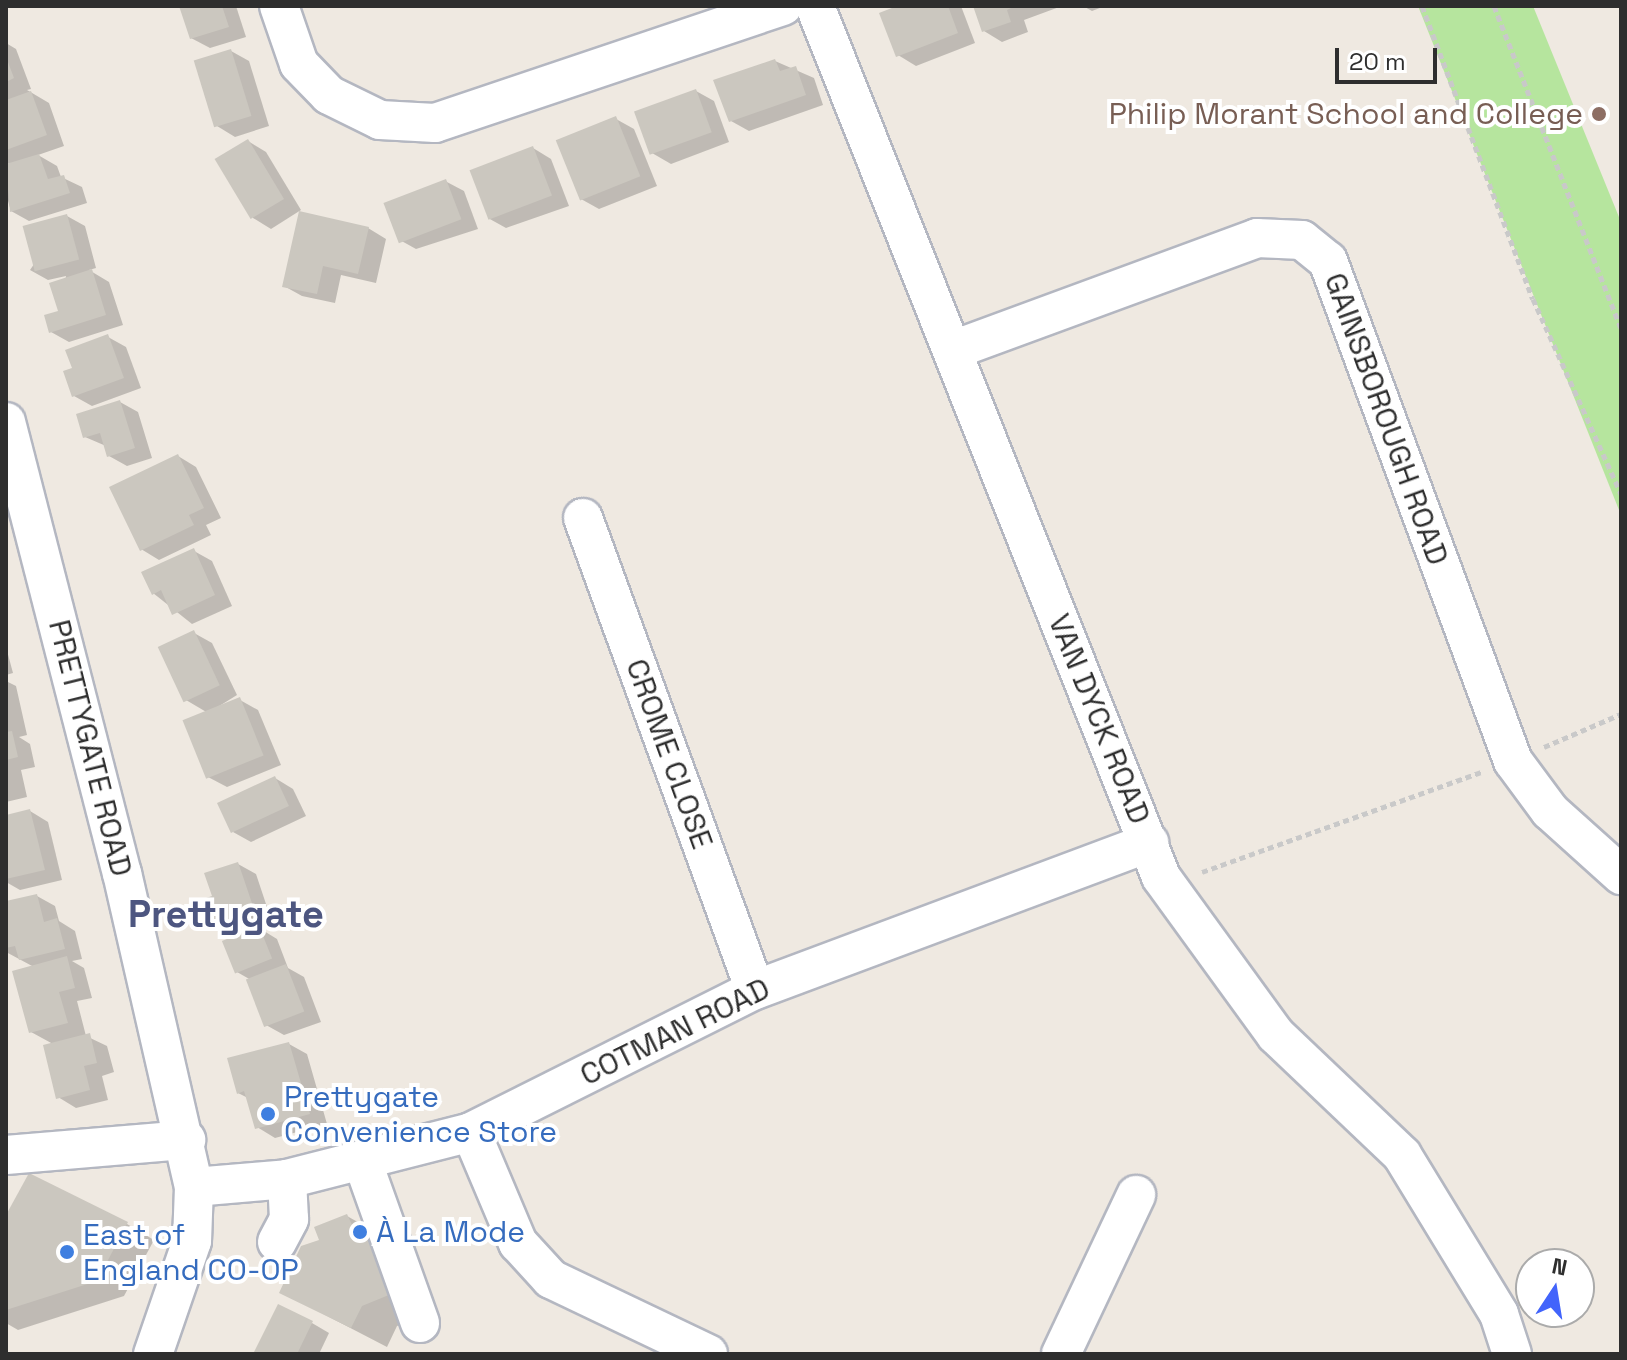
<!DOCTYPE html>
<html>
<head>
<meta charset="utf-8">
<style>
	body { margin:0 }
	#map { position:relative; width:1627px; height:1360px; overflow:hidden; background:#efe9e1; font-family:"Space Grotesk",sans-serif }
	div>[style] { position:absolute }
	.green>* { inset:0; background:#b6e59e }
	.shadow>* { inset:0; background:#0003 }
	.building>* { inset:0; background:#cbc7bf; transform-origin:0 0 }
	.path>* { height:5px; margin-top:-2.5px; transform-origin:0; background:repeating-linear-gradient(90deg,#c9c9c9 0 6px,transparent 0 10px) }
	.roads { filter:drop-shadow(2px 0 #b4b7c1) drop-shadow(-2px 0 #b4b7c1) drop-shadow(0 2px #b4b7c1) drop-shadow(0 -2px #b4b7c1) }
	.minor>* { height:38px; margin:-19px; padding:0 19px; transform-origin:19px; border-radius:19px; background:#fff }
	.dots>* { width:22px; height:22px; translate:-50% -50%; box-sizing:border-box; border:4px solid #fff; border-radius:50% }
	span { translate:-50% -50%; white-space:nowrap; text-align:center; line-height:1.15; -webkit-text-stroke:8px #fff; paint-order:stroke }
	.education-label { font-size:30px; color:#785e54 }
	.right { translate:-100% -50%; text-align:right }
	.street-label { font-size:30px; color:#2e2e2e }
	.shop-label { font-size:30px; color:#366cbe }
	.left { translate:0 -50%; text-align:left }
	.district-label { font-size:38px; color:#4d5680; font-weight:700 }
	.frame { position:absolute; inset:0; border:8px solid #2e2e2e; pointer-events:none }
	.north { position:absolute; left:1515px; top:1248px; width:80px; height:80px; box-sizing:border-box; background:#fff; border:2px solid #ababab; border-radius:50%; rotate:12deg; font-size:22px; font-weight:700; line-height:32px; text-align:center; color:#2e2e2e }
	.north::after { content:''; display:block; margin:auto; width:28px; height:36px; background:#4264fb; clip-path:polygon(50% 0,100% 100%,50% 72%,0 100%) }
	.scale { position:absolute; left:1335px; top:48px; width:102px; height:36px; box-sizing:border-box; border:4px solid #2e2e2e; border-top:0; padding-left:10px; font-size:24px; line-height:28px; white-space:nowrap; color:#2e2e2e; -webkit-text-stroke:6px #fff; paint-order:stroke }
</style>
</head>
<body>
<div id="map">
	<div class="green">
		<div style="clip-path:polygon(1418px 6px,1533px 6px,1621px 222px,1621px 515px)"></div>
	</div>
	<div class="shadow">
		<div style="clip-path:polygon(181px 6px,236px 6px,246px 37px,210px 48px,191px 38px)"></div>
		<div style="clip-path:polygon(902px 6px,961px 6px,975px 43px,916px 66px,898px 55px)"></div>
		<div style="clip-path:polygon(975px 6px,1062px 6px,1024px 20px,1028px 32px,1002px 42px,984px 31px)"></div>
		<div style="clip-path:polygon(1083px 6px,1105px 6px,1092px 11px)"></div>
		<div style="clip-path:polygon(6px 43px,16px 49px,31px 89px,27px 90px,49px 103px,64px 146px,38px 155px,57px 166px,61px 177px,82px 187px,87px 203px,29px 221px,11px 211px,6px 194px,11px 184px,6px 168px,11px 165px,6px 162px)"></div>
		<div style="clip-path:polygon(231px 51px,249px 61px,269px 126px,235px 137px,217px 126px)"></div>
		<div style="clip-path:polygon(775px 61px,814px 78px,823px 105px,749px 131px,731px 121px)"></div>
		<div style="clip-path:polygon(696px 91px,714px 101px,729px 142px,671px 164px,652px 153px)"></div>
		<div style="clip-path:polygon(616px 119px,634px 129px,657px 186px,599px 209px,581px 199px)"></div>
		<div style="clip-path:polygon(248px 141px,266px 152px,301px 210px,271px 229px,253px 218px)"></div>
		<div style="clip-path:polygon(533px 148px,551px 159px,569px 206px,506px 228px,488px 218px)"></div>
		<div style="clip-path:polygon(445px 181px,464px 191px,478px 229px,416px 249px,398px 239px)"></div>
		<div style="clip-path:polygon(67px 216px,85px 226px,96px 268px,89px 270px,109px 282px,123px 325px,69px 342px,51px 332px,61px 312px,66px 276px,48px 280px,30px 270px)"></div>
		<div style="clip-path:polygon(368px 228px,386px 239px,376px 283px,341px 275px,335px 303px,302px 296px,284px 286px)"></div>
		<div style="clip-path:polygon(108px 337px,126px 347px,141px 388px,92px 406px,74px 396px,75px 369px)"></div>
		<div style="clip-path:polygon(120px 402px,138px 412px,152px 458px,127px 466px,109px 456px,106px 446px,85px 437px)"></div>
		<div style="clip-path:polygon(178px 456px,196px 467px,221px 518px,206px 525px,211px 535px,159px 560px,141px 549px)"></div>
		<div style="clip-path:polygon(194px 551px,212px 561px,232px 606px,192px 624px,153px 593px)"></div>
		<div style="clip-path:polygon(194px 633px,212px 643px,237px 695px,208px 713px,186px 700px)"></div>
		<div style="clip-path:polygon(6px 647px,13px 673px,6px 675px)"></div>
		<div style="clip-path:polygon(6px 681px,16px 686px,27px 735px,19px 737px,30px 744px,35px 767px,21px 770px,27px 797px,6px 802px)"></div>
		<div style="clip-path:polygon(240px 700px,258px 710px,281px 765px,227px 787px,208px 777px)"></div>
		<div style="clip-path:polygon(275px 778px,293px 789px,306px 816px,251px 842px,233px 832px)"></div>
		<div style="clip-path:polygon(30px 811px,48px 822px,62px 880px,20px 890px,6px 882px,6px 817px)"></div>
		<div style="clip-path:polygon(238px 864px,256px 874px,271px 919px,224px 935px,206px 924px,214px 898px)"></div>
		<div style="clip-path:polygon(37px 896px,55px 906px,59px 921px,75px 931px,82px 959px,72px 961px,84px 968px,92px 998px,77px 1001px,86px 1036px,107px 1046px,114px 1072px,102px 1076px,108px 1100px,76px 1108px,58px 1097px,53px 1044px,31px 1032px,34px 967px,6px 952px,6px 903px)"></div>
		<div style="clip-path:polygon(259px 928px,277px 939px,288px 968px,304px 977px,321px 1022px,284px 1035px,266px 1025px,251px 980px,237px 972px)"></div>
		<div style="clip-path:polygon(289px 1044px,307px 1054px,327px 1124px,275px 1138px,257px 1127px,248px 1098px,238px 1093px)"></div>
		<div style="clip-path:polygon(347px 1216px,363px 1225px,435px 1310px,397px 1326px,387px 1347px,281px 1292px)"></div>
		<div style="clip-path:polygon(6px 1220px,127px 1224px,154px 1240px,124px 1296px,18px 1330px,6px 1323px)"></div>
		<div style="clip-path:polygon(312px 1323px,329px 1333px,319px 1354px,255px 1354px)"></div>
	</div>
	<div class="building">
		<div style="clip-path:polygon(179px 6px,222px 6px,229px 27px,190px 39px)"></div>
		<div style="clip-path:polygon(897px 6px,948px 6px,958px 33px,896px 57px,879px 13px)"></div>
		<div style="clip-path:polygon(973px 6px,1015px 6px,1007px 10px,1011px 22px,982px 32px)"></div>
		<div style="left:231px;top:49px;width:70px;height:39px;rotate:73deg"></div>
		<div style="clip-path:polygon(6px 57px,14px 78px,6px 82px)"></div>
		<div style="clip-path:polygon(775px 59px,780px 71px,796px 66px,806px 95px,729px 122px,713px 80px)"></div>
		<div style="left:696px;top:89px;width:46px;height:66px;rotate:70deg"></div>
		<div style="clip-path:polygon(31px 91px,47px 135px,6px 150px,6px 100px)"></div>
		<div style="left:616px;top:116px;width:65px;height:65px;rotate:68deg"></div>
		<div style="left:248px;top:139px;width:70px;height:39px;rotate:59deg"></div>
		<div style="left:533px;top:146px;width:53px;height:68px;rotate:69deg"></div>
		<div style="clip-path:polygon(39px 154px,48px 179px,64px 175px,70px 193px,10px 212px,6px 164px)"></div>
		<div style="left:446px;top:179px;width:43px;height:67px;rotate:69deg"></div>
		<div style="clip-path:polygon(299px 211px,369px 227px,358px 274px,323px 266px,317px 294px,282px 287px)"></div>
		<div style="left:67px;top:214px;width:47px;height:46px;rotate:75deg"></div>
		<div style="clip-path:polygon(92px 269px,106px 315px,49px 333px,44px 315px,58px 311px,49px 283px)"></div>
		<div style="clip-path:polygon(108px 334px,124px 378px,72px 397px,63px 371px,72px 368px,65px 350px)"></div>
		<div style="clip-path:polygon(120px 400px,135px 448px,107px 457px,100px 433px,83px 438px,76px 414px)"></div>
		<div style="clip-path:polygon(178px 454px,204px 508px,189px 515px,194px 525px,140px 551px,109px 487px)"></div>
		<div style="clip-path:polygon(194px 548px,215px 595px,172px 615px,161px 590px,152px 595px,141px 572px)"></div>
		<div style="left:194px;top:630px;width:61px;height:40px;rotate:65deg"></div>
		<div style="left:240px;top:697px;width:63px;height:62px;rotate:68deg"></div>
		<div style="clip-path:polygon(12px 731px,18px 757px,6px 760px,6px 732px)"></div>
		<div style="left:275px;top:776px;width:33px;height:64px;rotate:65deg"></div>
		<div style="clip-path:polygon(30px 809px,45px 870px,6px 879px,6px 815px)"></div>
		<div style="clip-path:polygon(238px 862px,254px 909px,205px 926px,197px 901px,212px 896px,204px 873px)"></div>
		<div style="clip-path:polygon(37px 894px,44px 922px,57px 918px,65px 949px,19px 960px,15px 946px,6px 948px,6px 901px)"></div>
		<div style="left:259px;top:926px;width:35px;height:40px;rotate:68deg"></div>
		<div style="clip-path:polygon(67px 956px,75px 988px,59px 992px,68px 1023px,29px 1033px,12px 971px)"></div>
		<div style="left:286px;top:964px;width:51px;height:43px;rotate:69deg"></div>
		<div style="clip-path:polygon(90px 1033px,97px 1063px,84px 1066px,90px 1090px,56px 1099px,43px 1045px)"></div>
		<div style="clip-path:polygon(289px 1042px,310px 1114px,255px 1129px,244px 1091px,237px 1094px,227px 1058px)"></div>
		<div style="clip-path:polygon(29px 1173px,128px 1222px,97px 1281px,6px 1310px,6px 1215px)"></div>
		<div style="clip-path:polygon(347px 1214px,353px 1227px,375px 1218px,401px 1290px,362px 1306px,351px 1328px,279px 1293px,301px 1246px,319px 1240px,314px 1227px)"></div>
		<div style="clip-path:polygon(278px 1304px,313px 1321px,297px 1354px,253px 1354px)"></div>
	</div>
	<div class="path">
		<div style="left:1422px;top:6px;width:313px;rotate:69.3deg"></div>
		<div style="left:1533px;top:299px;width:214px;rotate:65.7deg"></div>
		<div style="left:1494px;top:6px;width:346px;rotate:68.5deg"></div>
		<div style="left:1544px;top:747px;width:84px;rotate:-23.2deg"></div>
		<div style="left:1202px;top:872px;width:297px;rotate:-19.7deg"></div>
	</div>
	<div class="roads">
		<div class="minor">
			<div style="left:279px;top:6px;width:61px;rotate:71deg"></div>
			<div style="left:299px;top:64px;width:43px;rotate:45.9deg"></div>
			<div style="left:329px;top:95px;width:57px;rotate:26.1deg"></div>
			<div style="left:380px;top:120px;width:55px;rotate:3.1deg"></div>
			<div style="left:435px;top:123px;width:367px;rotate:-18.6deg"></div>
			<div style="left:815px;top:6px;width:937px;rotate:68.33deg"></div>
			<div style="left:1161px;top:877px;width:195px;rotate:54deg"></div>
			<div style="left:1276px;top:1035px;width:174px;rotate:43.6deg"></div>
			<div style="left:1402px;top:1155px;width:186px;rotate:58.6deg"></div>
			<div style="left:1499px;top:1314px;width:42px;rotate:72deg"></div>
			<div style="left:953px;top:350px;width:324px;rotate:-20.2deg"></div>
			<div style="left:1257px;top:238px;width:45px;rotate:2.5deg"></div>
			<div style="left:1302px;top:240px;width:33px;rotate:39deg"></div>
			<div style="left:1328px;top:261px;width:533px;rotate:69.7deg"></div>
			<div style="left:1513px;top:761px;width:62px;rotate:53.5deg"></div>
			<div style="left:1550px;top:811px;width:96px;rotate:42deg"></div>
			<div style="left:6px;top:422px;width:466px;rotate:75.6deg"></div>
			<div style="left:122px;top:873px;width:322px;rotate:77.1deg"></div>
			<div style="left:194px;top:1187px;width:54px;rotate:92.1deg"></div>
			<div style="left:192px;top:1241px;width:120px;rotate:109deg"></div>
			<div style="left:583px;top:518px;width:502px;rotate:69.98deg"></div>
			<div style="left:471px;top:1132px;width:121px;rotate:67.1deg"></div>
			<div style="left:518px;top:1243px;width:49px;rotate:47.5deg"></div>
			<div style="left:551px;top:1279px;width:174px;rotate:25.5deg"></div>
			<div style="left:6px;top:1155px;width:181px;rotate:-4.8deg"></div>
			<div style="left:362px;top:1160px;width:173px;rotate:70.4deg"></div>
			<div style="left:194px;top:1187px;width:93px;rotate:-4.9deg"></div>
			<div style="left:287px;top:1179px;width:190px;rotate:-14.3deg"></div>
			<div style="left:471px;top:1132px;width:318px;rotate:-26.6deg"></div>
			<div style="left:755px;top:990px;width:421px;rotate:-20.5deg"></div>
			<div style="left:277px;top:1242px;width:26px;rotate:-62deg"></div>
			<div style="left:289px;top:1219px;width:40px;rotate:-92.9deg"></div>
			<div style="left:1061px;top:1354px;width:176px;rotate:-64.7deg"></div>
		</div>
	</div>
	<div class="dots">
		<div style="left:1599px;top:114px;background:#8d6e63"></div>
		<div style="left:268px;top:1114px;background:#3f7fe0"></div>
		<div style="left:360px;top:1232px;background:#3f7fe0"></div>
		<div style="left:67px;top:1252px;background:#3f7fe0"></div>
	</div>
	<div class="education-label">
		<span class="right" style="left:1583px;top:114px">Philip Morant School and College</span>
	</div>
	<div class="street-label">
		<span style="left:1386px;top:419px;rotate:70deg">GAINSBOROUGH ROAD</span>
		<span style="left:1099px;top:719px;rotate:68deg">VAN DYCK ROAD</span>
		<span style="left:90px;top:748px;rotate:76deg">PRETTYGATE ROAD</span>
		<span style="left:669px;top:754px;rotate:70deg">CROME CLOSE</span>
		<span style="left:675px;top:1032px;rotate:-26deg">COTMAN ROAD</span>
	</div>
	<div class="shop-label">
		<span class="left" style="left:284px;top:1114px">Prettygate<br>Convenience Store</span>
		<span class="left" style="left:376px;top:1232px">À La Mode</span>
		<span class="left" style="left:83px;top:1252px">East of<br>England CO-OP</span>
	</div>
	<div class="district-label">
		<span style="left:226px;top:915px">Prettygate</span>
	</div>
	<div class="frame"></div>
	<div class="north">N</div>
	<div class="scale">20 m</div>
</div>
</body>
</html>
